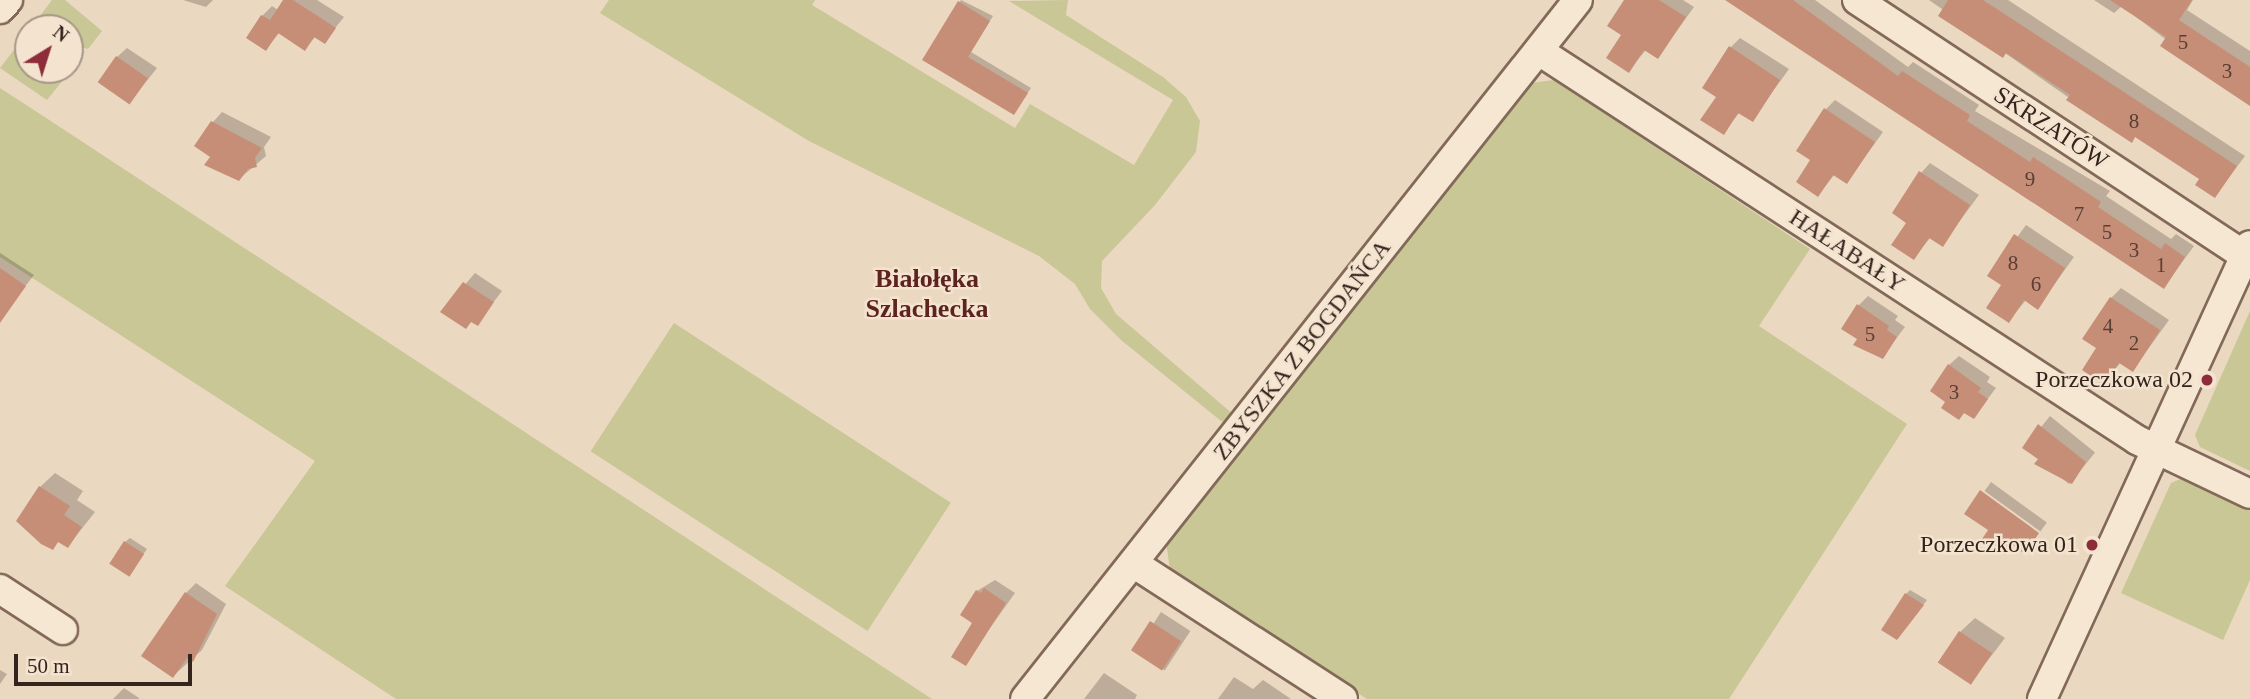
<!DOCTYPE html>
<html>
<head>
<meta charset="utf-8">
<style>
	body { margin:0 }
	#map { position:relative; width:2250px; height:699px; overflow:hidden; background:#ebd8c0; font-family:"Times New Roman",serif }
	div>[style] { position:absolute }
	.green>* { inset:0; background:#c8c795; transform-origin:0 0 }
	.shadow>* { inset:0; background:#0003; transform-origin:0 0 }
	.building>* { inset:0; background:#c78e77; transform-origin:0 0 }
	.roads { filter:drop-shadow(2px 0 #836959) drop-shadow(-2px 0 #836959) drop-shadow(0 2px #836959) drop-shadow(0 -2px #836959) }
	.minor>* { height:28px; margin:-14px; padding:0 14px; transform-origin:14px; border-radius:14px; background:#f6e7d2 }
	.dots>* { width:19px; height:19px; translate:-50% -50%; box-sizing:border-box; border:4px solid #f3e3cf; border-radius:50% }
	span { translate:-50% -50%; white-space:nowrap; text-align:center; line-height:1.15; -webkit-text-stroke:5px #f3e3cf; paint-order:stroke }
	.number-label { font-size:21px; color:#583e34 }
	.number-label span { -webkit-text-stroke-width:0 }
	.street-label { font-size:24px; color:#33241d }
	.poi-label { font-size:24px; color:#33241d }
	.right { translate:-100% -50%; text-align:right }
	.neighbourhood-label { font-size:26px; color:#5d231e; font-weight:700 }
	.north { position:absolute; left:14px; top:14px; width:70px; height:70px; box-sizing:border-box; background:#f3e3cf; border:2px solid #a69788; border-radius:50%; rotate:38deg; font-size:19px; font-weight:700; line-height:28px; text-align:center; color:#33241d }
	.north::after { content:''; display:block; margin:auto; width:24px; height:32px; background:#8e2c3a; clip-path:polygon(50% 0,100% 100%,50% 72%,0 100%) }
	.scale { position:absolute; left:14px; top:654px; width:178px; height:32px; box-sizing:border-box; border:4px solid #33241d; border-top:0; padding-left:9px; font-size:21px; line-height:24px; white-space:nowrap; color:#33241d; -webkit-text-stroke:5px #f3e3cf; paint-order:stroke }
</style>
</head>
<body>
<div id="map">
	<div class="green">
		<div style="clip-path:polygon(52px 0,65px 0,102px 31px,88px 49px,70px 44px,70px 28px,41px 28px,34px 24px)"></div>
		<div style="clip-path:polygon(609px 0,815px 0,812px 5px,1015px 128px,1030px 104px,1134px 165px,1173px 100px,1009px 1px,1068px 0,1066px 15px,1163px 77px,1186px 97px,1200px 121px,1196px 152px,1155px 205px,1102px 261px,1101px 288px,1116px 314px,1234px 415px,1226px 425px,1121px 340px,1090px 309px,1075px 284px,1039px 256px,809px 141px,600px 13px)"></div>
		<div style="clip-path:polygon(27px 33px,28px 70px,70px 70px,70px 56px,80px 59px,47px 100px,0 68px)"></div>
		<div style="clip-path:polygon(1554px 80px,1810px 249px,1759px 326px,1907px 424px,1729px 699px,1367px 699px,1170px 570px,1166px 541px,1531px 83px)"></div>
		<div style="clip-path:polygon(0 88px,37px 112px,932px 699px,396px 699px,225px 586px,315px 461px,0 257px)"></div>
		<div style="clip-path:polygon(2250px 311px,2250px 471px,2200px 447px,2195px 435px)"></div>
		<div style="left:674px;top:323px;width:330px;height:153px;rotate:33deg"></div>
		<div style="clip-path:polygon(2185px 477px,2250px 507px,2250px 580px,2223px 640px,2121px 593px,2171px 483px)"></div>
	</div>
	<div class="shadow">
		<div style="clip-path:polygon(183px 0,213px 0,206px 7px)"></div>
		<div style="clip-path:polygon(285px 0,317px 0,344px 17px,324px 42px,316px 36px,305px 49px,280px 32px,266px 49px,248px 37px,262px 16px,272px 6px,278px 10px)"></div>
		<div style="clip-path:polygon(961px 0,993px 16px,971px 52px,1031px 88px,1014px 113px,925px 59px)"></div>
		<div style="clip-path:polygon(1626px 0,1683px 0,1694px 7px,1658px 57px,1646px 50px,1629px 70px,1623px 35px)"></div>
		<div style="clip-path:polygon(1728px 0,1815px 0,1908px 67px,1913px 62px,1979px 105px,1975px 111px,2110px 191px,2106px 196px,2171px 239px,2176px 234px,2194px 246px,2164px 287px)"></div>
		<div style="clip-path:polygon(1929px 0,2008px 0,2245px 156px,2215px 196px,2201px 178px,2136px 136px,2131px 141px)"></div>
		<div style="clip-path:polygon(2094px 0,2193px 0,2187px 10px,2250px 51px,2250px 104px,2122px 6px,2114px 13px)"></div>
		<div style="clip-path:polygon(1740px 38px,1789px 69px,1752px 120px,1740px 112px,1723px 133px,1718px 97px,1731px 47px)"></div>
		<div style="clip-path:polygon(127px 48px,157px 68px,130px 102px,117px 57px)"></div>
		<div style="clip-path:polygon(1835px 100px,1883px 132px,1847px 182px,1835px 174px,1818px 195px,1813px 159px,1825px 110px)"></div>
		<div style="clip-path:polygon(222px 112px,271px 137px,264px 147px,266px 156px,239px 179px,207px 164px,212px 157px,213px 122px)"></div>
		<div style="clip-path:polygon(1930px 163px,1979px 195px,1942px 245px,1931px 237px,1914px 257px,1908px 222px,1921px 173px)"></div>
		<div style="clip-path:polygon(2026px 225px,2074px 257px,2038px 307px,2026px 300px,2009px 321px,2003px 285px,1989px 276px)"></div>
		<div style="clip-path:polygon(0 253px,34px 275px,10px 306px,0 299px)"></div>
		<div style="clip-path:polygon(475px 273px,502px 291px,477px 324px,472px 321px,466px 327px,442px 311px)"></div>
		<div style="clip-path:polygon(2121px 288px,2169px 320px,2133px 370px,2121px 362px,2104px 383px,2098px 348px,2111px 298px)"></div>
		<div style="clip-path:polygon(1868px 296px,1898px 316px,1895px 320px,1905px 327px,1882px 357px,1859px 338px,1858px 306px)"></div>
		<div style="clip-path:polygon(1959px 356px,1990px 377px,1987px 382px,1996px 388px,1974px 417px,1966px 411px,1959px 418px,1947px 402px,1949px 365px)"></div>
		<div style="left:2050px;top:416px;width:58px;height:41px;rotate:39deg"></div>
		<div style="clip-path:polygon(55px 473px,83px 491px,77px 500px,95px 512px,68px 546px,59px 541px,52px 548px,40px 487px)"></div>
		<div style="left:1991px;top:482px;width:69px;height:11px;rotate:36deg"></div>
		<div style="clip-path:polygon(130px 538px,147px 549px,133px 569px,125px 542px)"></div>
		<div style="clip-path:polygon(995px 580px,1015px 593px,965px 663px,977px 591px)"></div>
		<div style="clip-path:polygon(196px 583px,226px 604px,202px 650px,173px 676px,186px 593px)"></div>
		<div style="clip-path:polygon(1910px 590px,1927px 600px,1901px 634px,1906px 594px)"></div>
		<div style="left:1161px;top:612px;width:35px;height:47px;rotate:33deg"></div>
		<div style="clip-path:polygon(1975px 618px,2005px 638px,1972px 681px,1960px 632px)"></div>
		<div style="clip-path:polygon(0 670px,7px 674px,0 684px)"></div>
		<div style="clip-path:polygon(1104px 673px,1137px 695px,1135px 699px,1084px 699px)"></div>
		<div style="clip-path:polygon(1234px 677px,1253px 689px,1263px 680px,1291px 699px,1218px 699px)"></div>
		<div style="clip-path:polygon(124px 688px,139px 698px,139px 699px,113px 699px)"></div>
	</div>
	<div class="building">
		<div style="clip-path:polygon(283px 0,293px 0,336px 28px,325px 44px,314px 37px,305px 51px,278px 33px,266px 51px,246px 38px,261px 15px,270px 20px)"></div>
		<div style="clip-path:polygon(1624px 0,1659px 0,1686px 17px,1658px 59px,1644px 50px,1629px 73px,1606px 58px,1621px 35px,1607px 26px)"></div>
		<div style="clip-path:polygon(1725px 0,1793px 0,1898px 76px,1902px 71px,1970px 115px,1967px 121px,2030px 162px,2033px 157px,2101px 202px,2098px 207px,2161px 249px,2165px 243px,2185px 257px,2164px 289px)"></div>
		<div style="clip-path:polygon(1948px 0,1983px 0,2237px 166px,2215px 198px,2195px 185px,2199px 179px,2135px 137px,2132px 143px,2066px 100px,2070px 95px,2006px 53px,2003px 58px,1938px 16px)"></div>
		<div style="clip-path:polygon(2110px 0,2192px 0,2179px 20px,2250px 67px,2250px 106px,2160px 46px,2166px 37px)"></div>
		<div style="clip-path:polygon(958px 1px,990px 21px,968px 57px,1028px 93px,1014px 115px,922px 60px)"></div>
		<div style="clip-path:polygon(1729px 46px,1780px 80px,1753px 122px,1738px 113px,1724px 135px,1700px 120px,1716px 97px,1702px 88px)"></div>
		<div style="left:116px;top:56px;width:39px;height:32px;rotate:35deg"></div>
		<div style="clip-path:polygon(1824px 108px,1875px 142px,1847px 184px,1833px 175px,1818px 197px,1796px 182px,1810px 160px,1796px 151px)"></div>
		<div style="clip-path:polygon(211px 121px,262px 148px,255px 158px,257px 167px,248px 169px,239px 181px,204px 165px,210px 157px,194px 146px)"></div>
		<div style="clip-path:polygon(1919px 171px,1970px 205px,1943px 247px,1929px 238px,1914px 260px,1891px 245px,1906px 223px,1892px 213px)"></div>
		<div style="clip-path:polygon(2014px 234px,2065px 268px,2038px 310px,2024px 300px,2009px 323px,1986px 308px,2001px 285px,1987px 276px)"></div>
		<div style="clip-path:polygon(0 268px,26px 286px,0 323px)"></div>
		<div style="clip-path:polygon(463px 282px,494px 302px,478px 326px,471px 322px,466px 329px,440px 312px)"></div>
		<div style="clip-path:polygon(2110px 297px,2160px 330px,2133px 372px,2119px 363px,2104px 385px,2082px 370px,2096px 348px,2082px 339px)"></div>
		<div style="clip-path:polygon(1857px 304px,1889px 326px,1887px 330px,1897px 337px,1883px 359px,1853px 345px,1857px 339px,1841px 329px)"></div>
		<div style="clip-path:polygon(1948px 364px,1981px 388px,1978px 392px,1988px 399px,1974px 419px,1964px 413px,1959px 420px,1941px 408px,1945px 402px,1930px 391px)"></div>
		<div style="clip-path:polygon(2038px 424px,2086px 462px,2072px 484px,2034px 464px,2038px 459px,2022px 448px)"></div>
		<div style="clip-path:polygon(39px 486px,70px 506px,64px 515px,82px 527px,68px 548px,58px 542px,53px 550px,41px 544px,16px 521px)"></div>
		<div style="clip-path:polygon(1980px 490px,2039px 533px,2025px 554px,2012px 545px,2005px 555px,1982px 539px,1988px 530px,1964px 514px)"></div>
		<div style="left:124px;top:541px;width:24px;height:27px;rotate:33deg"></div>
		<div style="clip-path:polygon(984px 588px,1006px 603px,966px 666px,951px 657px,972px 623px,960px 615px,976px 590px,981px 593px)"></div>
		<div style="clip-path:polygon(185px 592px,217px 614px,193px 662px,187px 658px,173px 678px,141px 656px)"></div>
		<div style="clip-path:polygon(1905px 593px,1924px 605px,1897px 640px,1881px 630px)"></div>
		<div style="left:1150px;top:621px;width:37px;height:35px;rotate:33deg"></div>
		<div style="left:1959px;top:631px;width:40px;height:38px;rotate:34deg"></div>
	</div>
	<div class="roads">
		<div class="minor">
			<div style="left:1857px;top:0;width:465px;rotate:33.4deg"></div>
			<div style="left:0;top:9px;width:12px;rotate:-48deg"></div>
			<div style="left:1539px;top:51px;width:713px;rotate:33.04deg"></div>
			<div style="left:2137px;top:440px;width:125px;rotate:25.5deg"></div>
			<div style="left:1133px;top:563px;width:250px;rotate:32.9deg"></div>
			<div style="left:0;top:589px;width:75px;rotate:33.1deg"></div>
			<div style="left:1025px;top:699px;width:891px;rotate:-51.65deg"></div>
			<div style="left:2042px;top:699px;width:499px;rotate:-65.4deg"></div>
		</div>
	</div>
	<div class="dots">
		<div style="left:2207px;top:380px;background:#8e2c3a"></div>
		<div style="left:2092px;top:545px;background:#8e2c3a"></div>
	</div>
	<div class="number-label">
		<span style="left:2183px;top:42px">5</span>
		<span style="left:2227px;top:71px">3</span>
		<span style="left:2134px;top:121px">8</span>
		<span style="left:2030px;top:179px">9</span>
		<span style="left:2079px;top:214px">7</span>
		<span style="left:2107px;top:232px">5</span>
		<span style="left:2134px;top:250px">3</span>
		<span style="left:2013px;top:263px">8</span>
		<span style="left:2161px;top:265px">1</span>
		<span style="left:2036px;top:284px">6</span>
		<span style="left:2108px;top:326px">4</span>
		<span style="left:1870px;top:334px">5</span>
		<span style="left:2134px;top:343px">2</span>
		<span style="left:1954px;top:392px">3</span>
	</div>
	<div class="street-label">
		<span style="left:2051px;top:128px;rotate:33deg">SKRZATÓW</span>
		<span style="left:1847px;top:251px;rotate:33deg">HAŁABAŁY</span>
		<span style="left:1302px;top:350px;rotate:-52deg">ZBYSZKA Z BOGDAŃCA</span>
	</div>
	<div class="poi-label">
		<span class="right" style="left:2193px;top:380px">Porzeczkowa 02</span>
		<span class="right" style="left:2078px;top:545px">Porzeczkowa 01</span>
	</div>
	<div class="neighbourhood-label">
		<span style="left:927px;top:294px">Białołęka<br>Szlachecka</span>
	</div>
	<div class="north">N</div>
	<div class="scale">50 m</div>
</div>
</body>
</html>
